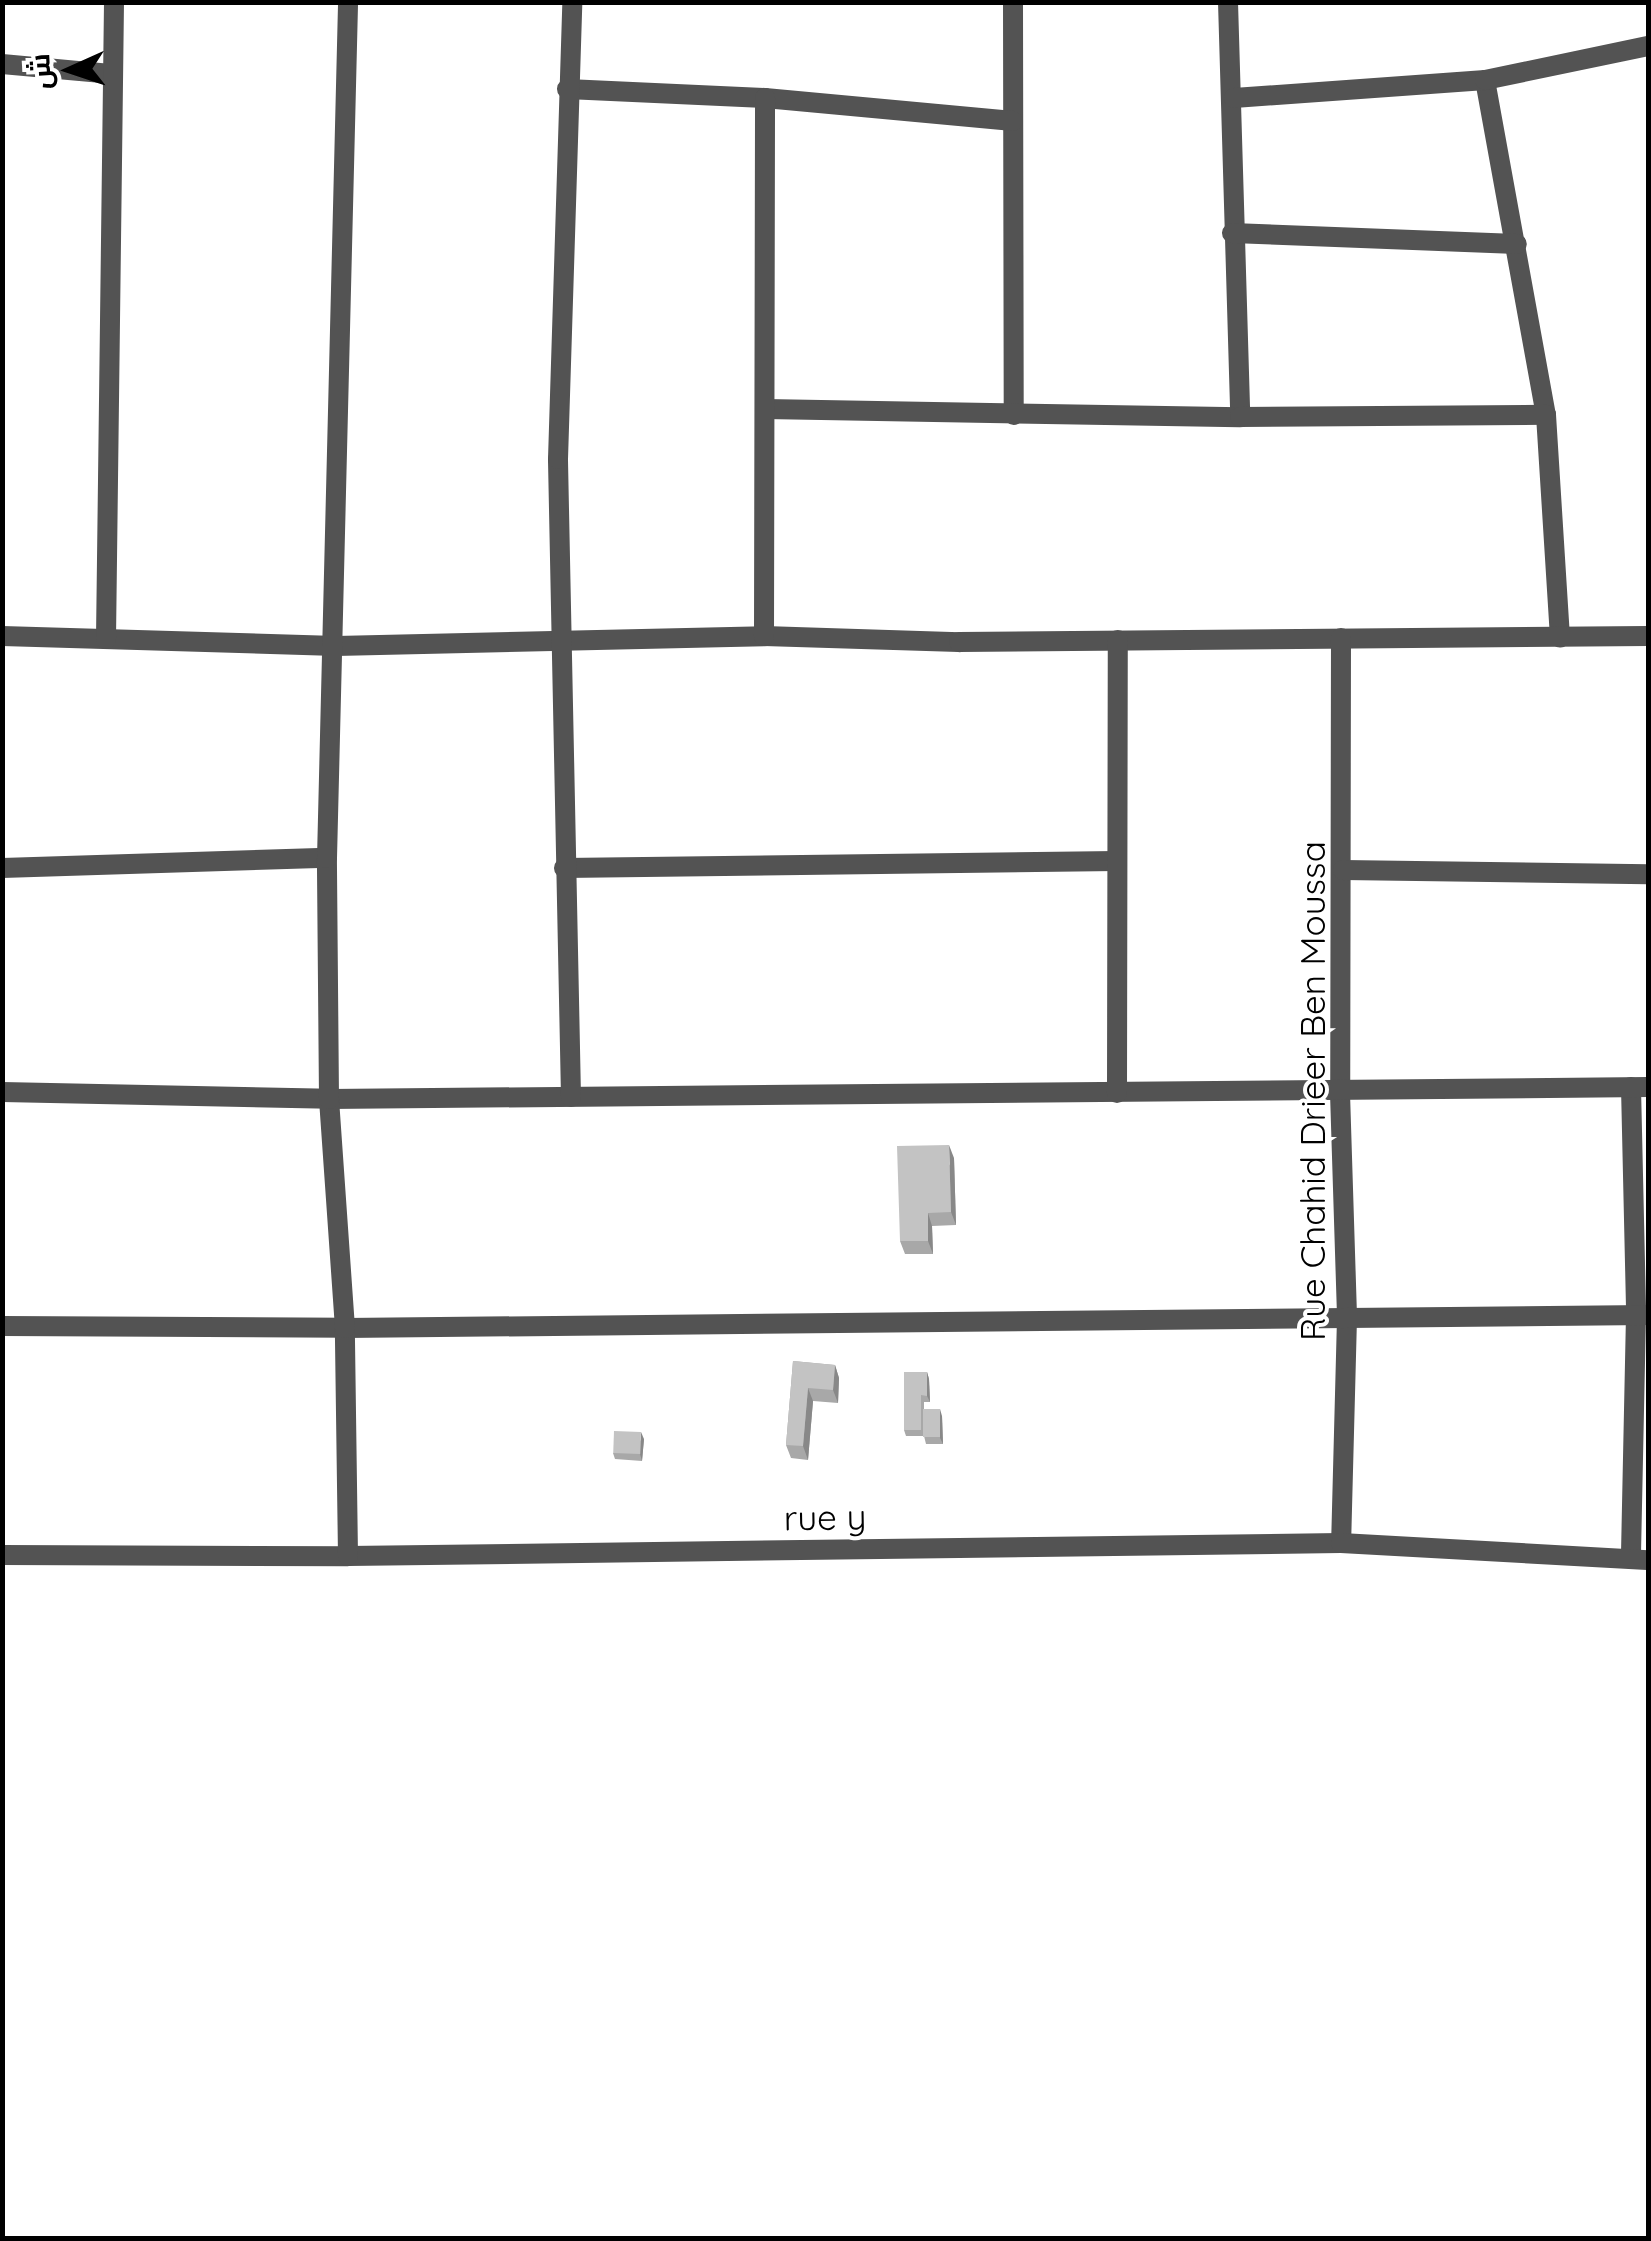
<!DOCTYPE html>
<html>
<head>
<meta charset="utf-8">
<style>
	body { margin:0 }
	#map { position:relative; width:1651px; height:2241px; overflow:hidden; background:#fff; font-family:Quicksand,Cairo,sans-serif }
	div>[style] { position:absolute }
	.street>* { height:20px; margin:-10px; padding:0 10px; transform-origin:10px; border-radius:10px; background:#535353 }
	.wall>* { inset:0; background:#a8a8a8 }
	.shaded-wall>* { inset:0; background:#888 }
	.building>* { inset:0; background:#c3c3c3; transform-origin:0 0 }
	span { translate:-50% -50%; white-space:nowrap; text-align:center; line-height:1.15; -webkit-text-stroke:8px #fff; paint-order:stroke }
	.street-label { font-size:35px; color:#000 }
	.frame { position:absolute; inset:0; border:5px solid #000; pointer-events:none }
	.north { position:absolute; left:20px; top:20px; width:100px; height:100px; -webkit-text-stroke:8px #fff; paint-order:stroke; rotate:267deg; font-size:28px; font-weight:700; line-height:40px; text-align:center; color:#000 }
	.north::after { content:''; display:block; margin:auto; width:35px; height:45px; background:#000; clip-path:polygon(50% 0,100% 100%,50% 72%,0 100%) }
</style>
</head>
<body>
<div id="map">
	<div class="street">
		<div style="left:1013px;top:2px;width:413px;rotate:89.9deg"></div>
		<div style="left:1228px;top:2px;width:415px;rotate:88.3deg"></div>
		<div style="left:2px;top:64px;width:109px;rotate:5.2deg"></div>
		<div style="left:1485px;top:80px;width:341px;rotate:79.7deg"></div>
		<div style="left:1546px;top:415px;width:223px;rotate:86.4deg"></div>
		<div style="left:567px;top:89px;width:198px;rotate:2.6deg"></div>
		<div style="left:765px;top:98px;width:249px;rotate:5.3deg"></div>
		<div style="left:1234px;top:98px;width:252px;rotate:-4.1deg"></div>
		<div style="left:1485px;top:80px;width:167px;rotate:-11.8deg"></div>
		<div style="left:1232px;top:233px;width:285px;rotate:2.2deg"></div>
		<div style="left:765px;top:409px;width:475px;rotate:1deg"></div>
		<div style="left:1240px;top:417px;width:306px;rotate:-0.4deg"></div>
		<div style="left:2px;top:636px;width:334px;rotate:1.7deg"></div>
		<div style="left:336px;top:646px;width:428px;rotate:-1.3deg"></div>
		<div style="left:764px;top:636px;width:195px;rotate:1.8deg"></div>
		<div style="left:959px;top:642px;width:689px;rotate:-0.5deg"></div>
		<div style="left:764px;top:636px;width:538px;rotate:-89.89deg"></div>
		<div style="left:1341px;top:638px;width:455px;rotate:90.1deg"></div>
		<div style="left:1340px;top:1093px;width:225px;rotate:88.2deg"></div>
		<div style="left:1347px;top:1318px;width:225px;rotate:91.5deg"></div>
		<div style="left:106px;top:639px;width:637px;rotate:-89.28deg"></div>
		<div style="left:2px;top:868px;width:325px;rotate:-1.8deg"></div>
		<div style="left:564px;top:868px;width:553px;rotate:-0.73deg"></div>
		<div style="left:1343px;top:870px;width:305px;rotate:0.8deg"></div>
		<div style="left:1631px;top:1087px;width:228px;rotate:88.7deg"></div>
		<div style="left:1636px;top:1315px;width:244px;rotate:91.2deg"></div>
		<div style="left:2px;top:1092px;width:327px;rotate:1.2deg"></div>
		<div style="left:329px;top:1099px;width:1319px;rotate:-0.52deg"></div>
		<div style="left:1117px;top:1093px;width:453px;rotate:-89.9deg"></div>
		<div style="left:571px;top:1097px;width:638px;rotate:-91.17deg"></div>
		<div style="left:558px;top:459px;width:457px;rotate:-88.2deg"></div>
		<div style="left:2px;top:1326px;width:343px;rotate:0.3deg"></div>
		<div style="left:345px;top:1328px;width:1303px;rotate:-0.57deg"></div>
		<div style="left:2px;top:1555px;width:346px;rotate:0.2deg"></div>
		<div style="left:348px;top:1556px;width:993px;rotate:-0.75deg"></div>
		<div style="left:1341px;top:1543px;width:307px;rotate:3.2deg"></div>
		<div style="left:348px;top:1556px;width:228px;rotate:-90.8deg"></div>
		<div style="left:345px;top:1328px;width:230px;rotate:-94deg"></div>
		<div style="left:329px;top:1099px;width:241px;rotate:-90.5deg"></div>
		<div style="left:327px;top:858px;width:856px;rotate:-88.59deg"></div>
	</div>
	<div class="wall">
		<div style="clip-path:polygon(954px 1158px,956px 1225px,932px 1226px,933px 1254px,905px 1254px,900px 1241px)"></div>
		<div style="clip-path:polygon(793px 1361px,835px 1365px,839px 1378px,838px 1403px,813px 1401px,808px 1460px,791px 1458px,786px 1445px)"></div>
		<div style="clip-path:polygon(927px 1372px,929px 1379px,930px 1402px,924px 1402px,924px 1409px,942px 1416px,943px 1444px,926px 1444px,924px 1436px,906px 1436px,904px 1430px)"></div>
		<div style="clip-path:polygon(644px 1439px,642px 1461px,615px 1459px,613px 1453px)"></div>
	</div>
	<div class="shaded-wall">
		<div style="clip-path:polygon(949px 1145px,954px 1158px,956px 1225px,951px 1212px)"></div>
		<div style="clip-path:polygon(928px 1213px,932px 1226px,933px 1254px,928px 1241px)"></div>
		<div style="clip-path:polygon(835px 1365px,839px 1378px,838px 1403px,833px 1390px)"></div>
		<div style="clip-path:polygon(927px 1372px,929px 1379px,930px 1402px,927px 1396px)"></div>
		<div style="clip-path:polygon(808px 1388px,813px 1401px,808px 1460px,803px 1446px)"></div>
		<div style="clip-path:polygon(940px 1409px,942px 1416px,943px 1444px,940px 1438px)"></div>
		<div style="clip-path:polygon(641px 1432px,644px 1439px,642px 1461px,640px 1454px)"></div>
	</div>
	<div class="building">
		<div style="clip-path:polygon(949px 1145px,951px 1212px,928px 1213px,928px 1241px,900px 1241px,897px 1146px)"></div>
		<div style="clip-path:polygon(793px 1361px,835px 1365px,833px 1390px,808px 1388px,803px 1446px,786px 1445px)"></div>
		<div style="clip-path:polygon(904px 1372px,927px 1372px,927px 1396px,921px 1395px,921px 1430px,904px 1430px)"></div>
		<div style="left:923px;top:1409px;width:17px;height:28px"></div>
		<div style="left:614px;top:1431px;width:27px;height:22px;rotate:2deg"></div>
	</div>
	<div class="street-label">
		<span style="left:1312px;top:1091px;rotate:-90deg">Rue Chahid Drieer Ben Moussa</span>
		<span style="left:825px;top:1517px;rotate:-1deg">rue y</span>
	</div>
	<div class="frame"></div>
	<div class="north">ش</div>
</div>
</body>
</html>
